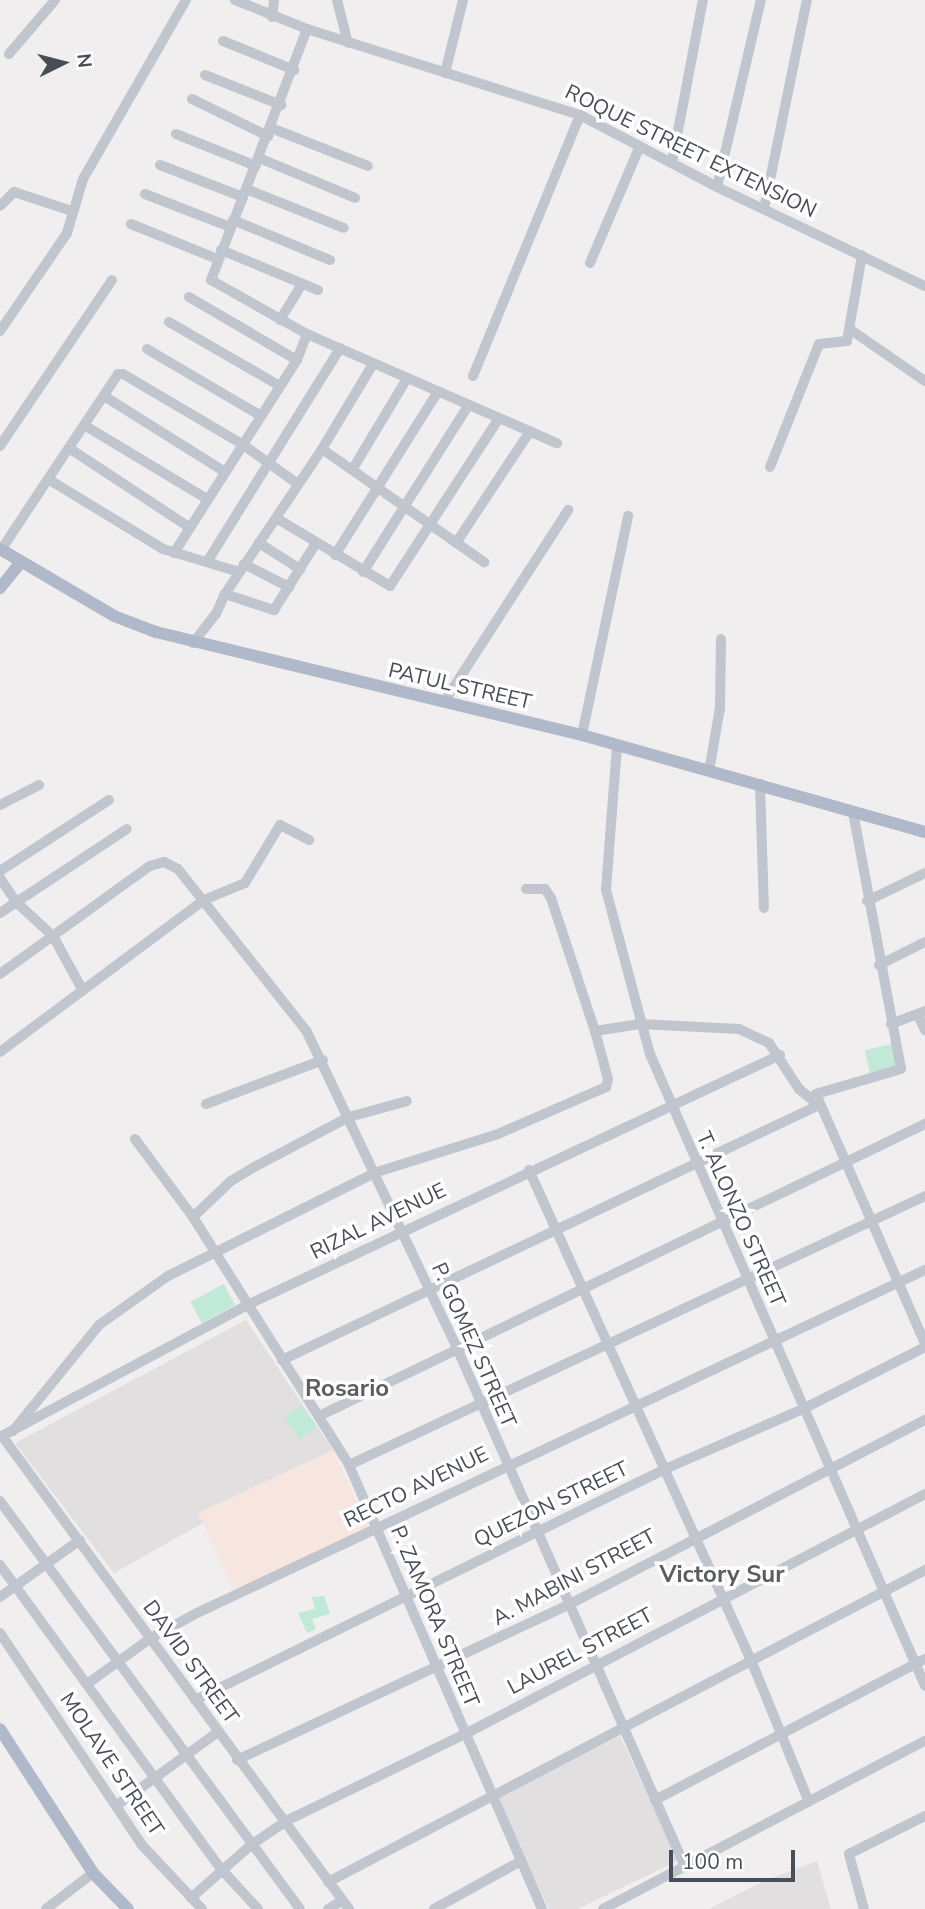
<!DOCTYPE html>
<html>
<head>
<meta charset="utf-8">
<style>
	body { margin:0 }
	#map { position:relative; width:925px; height:1909px; overflow:hidden; background:#f0eeee; font-family:"Nunito Sans",sans-serif }
	div>[style] { position:absolute }
	.education>* { inset:0; background:#e1dfdf }
	.medical>* { inset:0; background:#f7e6e0; transform-origin:0 0 }
	.green>* { inset:0; background:#c1e9d7; transform-origin:0 0 }
	.minor>* { height:10px; margin:-5px; padding:0 5px; transform-origin:5px; border-radius:5px; background:#c0c5ce }
	.major>* { height:12px; margin:-6px; padding:0 6px; transform-origin:6px; border-radius:6px; background:#b0b9c9 }
	span { translate:-50% -50%; white-space:nowrap; text-align:center; line-height:1.15; -webkit-text-stroke:7px #fff; paint-order:stroke }
	.street-label { font-size:21px; color:#484e58 }
	.quarter-label { font-size:24px; color:#5b5d61; font-weight:700 }
	.north { position:absolute; left:28px; top:28px; width:70px; height:70px; -webkit-text-stroke:5px #fff; paint-order:stroke; rotate:84deg; font-size:19px; font-weight:700; line-height:28px; text-align:center; color:#484e58 }
	.north::after { content:''; display:block; margin:auto; width:24px; height:32px; background:#484e58; clip-path:polygon(50% 0,100% 100%,50% 72%,0 100%) }
	.scale { position:absolute; left:669px; top:1850px; width:126px; height:32px; box-sizing:border-box; border:4px solid #484e58; border-top:0; padding-left:9px; font-size:21px; line-height:24px; white-space:nowrap; color:#484e58; -webkit-text-stroke:5px #fff; paint-order:stroke }
</style>
</head>
<body>
<div id="map">
	<div class="education">
		<div style="clip-path:polygon(246px 1320px,333px 1450px,114px 1573px,15px 1443px)"></div>
		<div style="clip-path:polygon(620px 1736px,679px 1860px,578px 1909px,549px 1909px,495px 1797px)"></div>
		<div style="clip-path:polygon(817px 1861px,831px 1909px,709px 1909px,766px 1880px)"></div>
	</div>
	<div class="medical">
		<div style="left:333px;top:1450px;width:87px;height:149px;rotate:65deg"></div>
	</div>
	<div class="green">
		<div style="left:892px;top:1044px;width:23px;height:28px;rotate:77deg"></div>
		<div style="left:224px;top:1284px;width:24px;height:38px;rotate:62deg"></div>
		<div style="left:301px;top:1405px;width:27px;height:21px;rotate:54deg"></div>
		<div style="clip-path:polygon(324px 1596px,330px 1614px,312px 1619px,316px 1629px,307px 1633px,298px 1613px,315px 1609px,312px 1597px)"></div>
	</div>
	<div class="minor">
		<div style="left:235px;top:0;width:78px;rotate:21.9deg"></div>
		<div style="left:307px;top:29px;width:286px;rotate:17.5deg"></div>
		<div style="left:580px;top:115px;width:155px;rotate:27.7deg"></div>
		<div style="left:717px;top:187px;width:230px;rotate:25.5deg"></div>
		<div style="left:337px;top:0;width:44px;rotate:75.7deg"></div>
		<div style="left:272px;top:17px;width:17px;rotate:-83deg"></div>
		<div style="left:307px;top:29px;width:269px;rotate:110.9deg"></div>
		<div style="left:211px;top:280px;width:110px;rotate:29.4deg"></div>
		<div style="left:307px;top:334px;width:273px;rotate:23.6deg"></div>
		<div style="left:223px;top:41px;width:77px;rotate:22.2deg"></div>
		<div style="left:9px;top:54px;width:71px;rotate:-49.6deg"></div>
		<div style="left:445px;top:73px;width:75px;rotate:-76.1deg"></div>
		<div style="left:205px;top:75px;width:82px;rotate:21.5deg"></div>
		<div style="left:192px;top:99px;width:85px;rotate:26deg"></div>
		<div style="left:271px;top:128px;width:104px;rotate:21.4deg"></div>
		<div style="left:176px;top:134px;width:86px;rotate:21.8deg"></div>
		<div style="left:259px;top:158px;width:104px;rotate:22.6deg"></div>
		<div style="left:672px;top:162px;width:165px;rotate:-79.2deg"></div>
		<div style="left:160px;top:165px;width:89px;rotate:21.1deg"></div>
		<div style="left:717px;top:187px;width:192px;rotate:-76.8deg"></div>
		<div style="left:246px;top:189px;width:105px;rotate:21.7deg"></div>
		<div style="left:145px;top:194px;width:91px;rotate:21.2deg"></div>
		<div style="left:0;top:206px;width:20px;rotate:-45deg"></div>
		<div style="left:14px;top:192px;width:61px;rotate:18.1deg"></div>
		<div style="left:764px;top:209px;width:213px;rotate:-78.4deg"></div>
		<div style="left:233px;top:220px;width:105px;rotate:22.4deg"></div>
		<div style="left:131px;top:224px;width:93px;rotate:22.1deg"></div>
		<div style="left:221px;top:250px;width:105px;rotate:22.4deg"></div>
		<div style="left:590px;top:263px;width:127px;rotate:-66.9deg"></div>
		<div style="left:189px;top:297px;width:125px;rotate:30.3deg"></div>
		<div style="left:280px;top:320px;width:42px;rotate:-58.6deg"></div>
		<div style="left:169px;top:322px;width:128px;rotate:30deg"></div>
		<div style="left:851px;top:330px;width:90px;rotate:34.6deg"></div>
		<div style="left:0;top:331px;width:119px;rotate:-55.6deg"></div>
		<div style="left:67px;top:233px;width:56px;rotate:-73.5deg"></div>
		<div style="left:83px;top:179px;width:207px;rotate:-60.1deg"></div>
		<div style="left:147px;top:349px;width:132px;rotate:30.4deg"></div>
		<div style="left:473px;top:376px;width:282px;rotate:-67.7deg"></div>
		<div style="left:104px;top:396px;width:143px;rotate:32.1deg"></div>
		<div style="left:84px;top:425px;width:144px;rotate:31deg"></div>
		<div style="left:0;top:446px;width:200px;rotate:-56deg"></div>
		<div style="left:69px;top:448px;width:144px;rotate:33.4deg"></div>
		<div style="left:322px;top:449px;width:198px;rotate:34.9deg"></div>
		<div style="left:770px;top:467px;width:132px;rotate:-68.3deg"></div>
		<div style="left:819px;top:344px;width:28px;rotate:-6deg"></div>
		<div style="left:847px;top:341px;width:87px;rotate:-80.1deg"></div>
		<div style="left:352px;top:470px;width:105px;rotate:-59deg"></div>
		<div style="left:48px;top:479px;width:126px;rotate:-56.3deg"></div>
		<div style="left:118px;top:374px;width:5px"></div>
		<div style="left:123px;top:374px;width:138px;rotate:30.5deg"></div>
		<div style="left:242px;top:444px;width:69px;rotate:35.5deg"></div>
		<div style="left:276px;top:518px;width:133px;rotate:30.8deg"></div>
		<div style="left:390px;top:586px;width:200px;rotate:-57deg"></div>
		<div style="left:259px;top:543px;width:49px;rotate:32.4deg"></div>
		<div style="left:456px;top:543px;width:134px;rotate:-56.5deg"></div>
		<div style="left:1px;top:550px;width:85px;rotate:-56.5deg"></div>
		<div style="left:48px;top:479px;width:135px;rotate:31.3deg"></div>
		<div style="left:163px;top:549px;width:79px;rotate:16.8deg"></div>
		<div style="left:174px;top:553px;width:229px;rotate:-57.5deg"></div>
		<div style="left:297px;top:360px;width:28px;rotate:-69deg"></div>
		<div style="left:335px;top:555px;width:191px;rotate:-57.8deg"></div>
		<div style="left:207px;top:562px;width:252px;rotate:-58.1deg"></div>
		<div style="left:244px;top:564px;width:51px;rotate:27.1deg"></div>
		<div style="left:363px;top:572px;width:196px;rotate:-57.7deg"></div>
		<div style="left:225px;top:594px;width:52px;rotate:18.1deg"></div>
		<div style="left:274px;top:610px;width:79px;rotate:-57.9deg"></div>
		<div style="left:193px;top:643px;width:37px;rotate:-52deg"></div>
		<div style="left:216px;top:614px;width:22px;rotate:-66deg"></div>
		<div style="left:225px;top:594px;width:174px;rotate:-56.2deg"></div>
		<div style="left:322px;top:449px;width:99px;rotate:-59deg"></div>
		<div style="left:444px;top:702px;width:229px;rotate:-57.1deg"></div>
		<div style="left:582px;top:735px;width:224px;rotate:-78.1deg"></div>
		<div style="left:617px;top:746px;width:144px;rotate:94.4deg"></div>
		<div style="left:606px;top:890px;width:170px;rotate:75deg"></div>
		<div style="left:650px;top:1054px;width:689px;rotate:66.48deg"></div>
		<div style="left:709px;top:771px;width:64px;rotate:-80.1deg"></div>
		<div style="left:720px;top:708px;width:69px;rotate:-89.2deg"></div>
		<div style="left:760px;top:784px;width:124px;rotate:88.2deg"></div>
		<div style="left:0;top:805px;width:44px;rotate:-27.1deg"></div>
		<div style="left:853px;top:812px;width:261px;rotate:79.4deg"></div>
		<div style="left:901px;top:1069px;width:89px;rotate:163.6deg"></div>
		<div style="left:816px;top:1094px;width:272px;rotate:66.4deg"></div>
		<div style="left:0;top:871px;width:130px;rotate:-33.1deg"></div>
		<div style="left:0;top:878px;width:29px;rotate:56deg"></div>
		<div style="left:16px;top:902px;width:50px;rotate:42.6deg"></div>
		<div style="left:53px;top:936px;width:60px;rotate:61.3deg"></div>
		<div style="left:867px;top:901px;width:64px;rotate:-25.8deg"></div>
		<div style="left:0;top:913px;width:152px;rotate:-33.5deg"></div>
		<div style="left:879px;top:965px;width:51px;rotate:-26.6deg"></div>
		<div style="left:0;top:974px;width:185px;rotate:-35.8deg"></div>
		<div style="left:150px;top:866px;width:15px;rotate:-16deg"></div>
		<div style="left:164px;top:862px;width:16px;rotate:27deg"></div>
		<div style="left:178px;top:869px;width:208px;rotate:51.6deg"></div>
		<div style="left:307px;top:1032px;width:350px;rotate:64.6deg"></div>
		<div style="left:457px;top:1348px;width:567px;rotate:66.28deg"></div>
		<div style="left:918px;top:1015px;width:17px;rotate:65deg"></div>
		<div style="left:891px;top:1024px;width:36px;rotate:-21deg"></div>
		<div style="left:595px;top:1031px;width:46px;rotate:-8.8deg"></div>
		<div style="left:640px;top:1024px;width:99px;rotate:2.9deg"></div>
		<div style="left:739px;top:1029px;width:33px;rotate:25deg"></div>
		<div style="left:769px;top:1043px;width:55px;rotate:56.9deg"></div>
		<div style="left:799px;top:1089px;width:26px;rotate:39deg"></div>
		<div style="left:0;top:1052px;width:254px;rotate:-36.7deg"></div>
		<div style="left:204px;top:900px;width:44px;rotate:-22.5deg"></div>
		<div style="left:245px;top:883px;width:68px;rotate:-58.9deg"></div>
		<div style="left:280px;top:825px;width:33px;rotate:27deg"></div>
		<div style="left:206px;top:1104px;width:125px;rotate:-20.6deg"></div>
		<div style="left:135px;top:1139px;width:97px;rotate:53.4deg"></div>
		<div style="left:193px;top:1217px;width:293px;rotate:57.8deg"></div>
		<div style="left:349px;top:1465px;width:484px;rotate:66.5deg"></div>
		<div style="left:529px;top:1170px;width:538px;rotate:65.63deg"></div>
		<div style="left:751px;top:1660px;width:153px;rotate:67.8deg"></div>
		<div style="left:193px;top:1217px;width:52px;rotate:-43.5deg"></div>
		<div style="left:231px;top:1181px;width:29px;rotate:-31deg"></div>
		<div style="left:256px;top:1166px;width:105px;rotate:-27.8deg"></div>
		<div style="left:349px;top:1117px;width:60px;rotate:-15.4deg"></div>
		<div style="left:282px;top:1360px;width:594px;rotate:-25.4deg"></div>
		<div style="left:319px;top:1416px;width:673px;rotate:-25.73deg"></div>
		<div style="left:13px;top:1431px;width:136px;rotate:-50.9deg"></div>
		<div style="left:99px;top:1325px;width:85px;rotate:-35.4deg"></div>
		<div style="left:168px;top:1276px;width:233px;rotate:-26.5deg"></div>
		<div style="left:377px;top:1172px;width:127px;rotate:-17.4deg"></div>
		<div style="left:498px;top:1134px;width:118px;rotate:-23.5deg"></div>
		<div style="left:606px;top:1087px;width:8px;rotate:-76deg"></div>
		<div style="left:608px;top:1079px;width:50px;rotate:-105.2deg"></div>
		<div style="left:595px;top:1031px;width:140px;rotate:-108.3deg"></div>
		<div style="left:551px;top:898px;width:11px;rotate:-124deg"></div>
		<div style="left:545px;top:889px;width:19px;rotate:180deg"></div>
		<div style="left:2px;top:1436px;width:587px;rotate:53.74deg"></div>
		<div style="left:0;top:1437px;width:278px;rotate:-28.1deg"></div>
		<div style="left:245px;top:1306px;width:591px;rotate:-25.13deg"></div>
		<div style="left:349px;top:1465px;width:636px;rotate:-25.03deg"></div>
		<div style="left:0;top:1501px;width:506px;rotate:53.67deg"></div>
		<div style="left:0;top:1565px;width:377px;rotate:54deg"></div>
		<div style="left:222px;top:1870px;width:53px;rotate:47.3deg"></div>
		<div style="left:0;top:1597px;width:98px;rotate:-35.5deg"></div>
		<div style="left:0;top:1633px;width:254px;rotate:56.2deg"></div>
		<div style="left:141px;top:1844px;width:89px;rotate:46.8deg"></div>
		<div style="left:87px;top:1684px;width:79px;rotate:-35.7deg"></div>
		<div style="left:151px;top:1638px;width:52px;rotate:-28.5deg"></div>
		<div style="left:197px;top:1613px;width:805px;rotate:-25.23deg"></div>
		<div style="left:195px;top:1700px;width:524px;rotate:-26.17deg"></div>
		<div style="left:665px;top:1469px;width:150px;rotate:-23.5deg"></div>
		<div style="left:803px;top:1409px;width:137px;rotate:-26.9deg"></div>
		<div style="left:237px;top:1760px;width:365px;rotate:-25.1deg"></div>
		<div style="left:568px;top:1605px;width:402px;rotate:-27.4deg"></div>
		<div style="left:655px;top:1800px;width:305px;rotate:-27.6deg"></div>
		<div style="left:116px;top:1806px;width:126px;rotate:-36deg"></div>
		<div style="left:328px;top:1882px;width:674px;rotate:-27.59deg"></div>
		<div style="left:191px;top:1898px;width:80px;rotate:-41.5deg"></div>
		<div style="left:251px;top:1845px;width:42px;rotate:-34.4deg"></div>
		<div style="left:286px;top:1821px;width:199px;rotate:-25.9deg"></div>
		<div style="left:465px;top:1734px;width:519px;rotate:-27.55deg"></div>
		<div style="left:46px;top:1909px;width:59px;rotate:-37.5deg"></div>
		<div style="left:328px;top:1909px;width:17px;rotate:-31deg"></div>
		<div style="left:434px;top:1909px;width:97px;rotate:-28.9deg"></div>
		<div style="left:603px;top:1909px;width:363px;rotate:-27.6deg"></div>
		<div style="left:864px;top:1909px;width:57px;rotate:-105.3deg"></div>
		<div style="left:849px;top:1854px;width:85px;rotate:-26.6deg"></div>
	</div>
	<div class="major">
		<div style="left:0;top:549px;width:132px;rotate:30.4deg"></div>
		<div style="left:114px;top:616px;width:45px;rotate:20.9deg"></div>
		<div style="left:156px;top:632px;width:438px;rotate:13.6deg"></div>
		<div style="left:582px;top:735px;width:356px;rotate:15.8deg"></div>
		<div style="left:0;top:588px;width:33px;rotate:-51deg"></div>
		<div style="left:0;top:1729px;width:171px;rotate:57.1deg"></div>
		<div style="left:93px;top:1873px;width:50px;rotate:45.8deg"></div>
	</div>
	<div class="street-label">
		<span style="left:691px;top:151px;rotate:26deg">ROQUE STREET EXTENSION</span>
		<span style="left:460px;top:686px;rotate:13deg">PATUL STREET</span>
		<span style="left:741px;top:1219px;rotate:66deg">T. ALONZO STREET</span>
		<span style="left:378px;top:1221px;rotate:-26deg">RIZAL AVENUE</span>
		<span style="left:474px;top:1345px;rotate:66deg">P. GOMEZ STREET</span>
		<span style="left:416px;top:1487px;rotate:-26deg">RECTO AVENUE</span>
		<span style="left:551px;top:1504px;rotate:-26deg">QUEZON STREET</span>
		<span style="left:574px;top:1577px;rotate:-28deg">A. MABINI STREET</span>
		<span style="left:435px;top:1616px;rotate:67deg">P. ZAMORA STREET</span>
		<span style="left:580px;top:1651px;rotate:-28deg">LAUREL STREET</span>
		<span style="left:191px;top:1662px;rotate:54deg">DAVID STREET</span>
		<span style="left:112px;top:1764px;rotate:56deg">MOLAVE STREET</span>
	</div>
	<div class="quarter-label">
		<span style="left:347px;top:1389px">Rosario</span>
		<span style="left:722px;top:1575px">Victory Sur</span>
	</div>
	<div class="north">N</div>
	<div class="scale">100 m</div>
</div>
</body>
</html>
